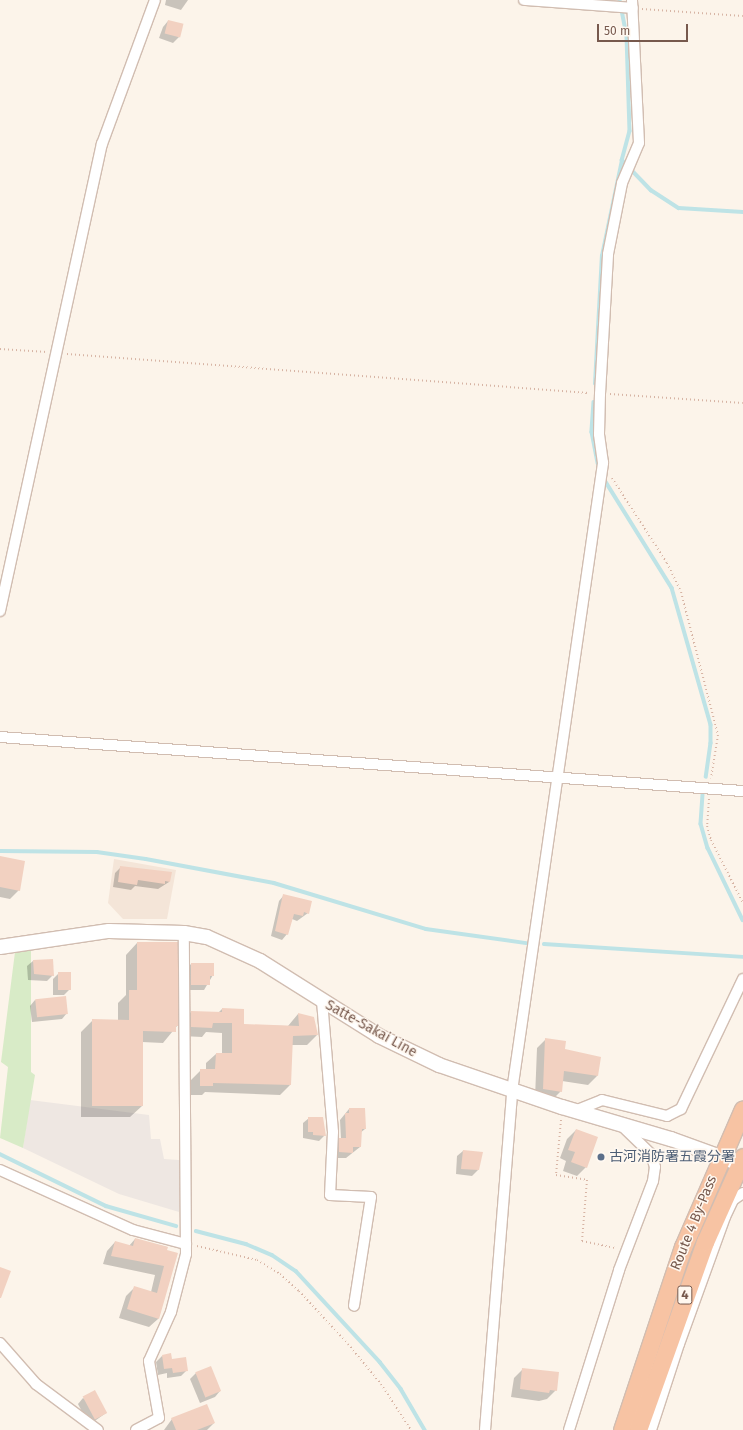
<!DOCTYPE html>
<html>
<head>
<meta charset="utf-8">
<style>
	body { margin:0 }
	#map { position:relative; width:743px; height:1430px; overflow:hidden; background:#fcf4ea; font-family:"Fira Sans","Noto Sans JP",sans-serif }
	div>[style] { position:absolute }
	.residential>* { inset:0; background:#f4e5d8 }
	.industrial>* { inset:0; background:#eee7e2 }
	.green>* { inset:0; background:#d8ebc7 }
	.shadow>* { inset:0; background:#0003 }
	.stream>* { height:3.5px; margin:-1.75px; padding:0 1.75px; transform-origin:1.75px; border-radius:1.75px; background:#bee3e6 }
	.building>* { inset:0; background:#f2d1c1; transform-origin:0 0 }
	.path>* { height:2px; margin-top:-1px; transform-origin:0; background:repeating-linear-gradient(90deg,#d7b4a4 0 1px,transparent 0 4px) }
	.roads { filter:drop-shadow(1px 0 #d1bdb1) drop-shadow(-1px 0 #d1bdb1) drop-shadow(0 1px #d1bdb1) drop-shadow(0 -1px #d1bdb1) }
	.minor>* { height:10px; margin:-5px; padding:0 5px; transform-origin:5px; border-radius:5px; background:#fff }
	.secondary>* { height:14px; margin:-7px; padding:0 7px; transform-origin:7px; border-radius:7px; background:#fff }
	.trunk>* { height:17px; margin:-8.5px; padding:0 8.5px; transform-origin:8.5px; border-radius:8.5px; background:#f7c3a3 }
	.dots>* { width:11px; height:11px; translate:-50% -50%; box-sizing:border-box; border:2px solid #fff8f0; border-radius:50% }
	span { translate:-50% -50%; white-space:nowrap; text-align:center; line-height:1.15; -webkit-text-stroke:3px #fff8f0; paint-order:stroke }
	.shield-label span { padding:1px 3px; background:#fff8f0; border:1px solid; border-radius:3px; -webkit-text-stroke-width:0 }
	.shield-label { font-size:13px; color:#77594d; font-weight:700 }
	.street-label { font-size:14px; color:#77594d }
	.service-label { font-size:14px; color:#4e5e75 }
	.left { translate:0 -50%; text-align:left }
	.scale { position:absolute; left:597px; top:24px; width:91px; height:18px; box-sizing:border-box; border:2px solid #77594d; border-top:0; padding-left:5px; font-size:12px; line-height:14px; white-space:nowrap; color:#77594d; -webkit-text-stroke:3px #fff8f0; paint-order:stroke }
</style>
</head>
<body>
<div id="map">
	<div class="residential">
		<div style="clip-path:polygon(114px 859px,176px 870px,167px 919px,123px 919px,108px 903px)"></div>
	</div>
	<div class="industrial">
		<div style="clip-path:polygon(30px 1100px,149px 1115px,151px 1139px,160px 1139px,164px 1159px,179px 1160px,179px 1212px,119px 1194px,23px 1148px)"></div>
	</div>
	<div class="green">
		<div style="clip-path:polygon(31px 948px,31px 1072px,35px 1075px,23px 1148px,0 1138px,8px 1067px,1px 1062px,15px 952px)"></div>
	</div>
	<div class="shadow">
		<div style="clip-path:polygon(166px 0,188px 0,181px 10px,165px 5px)"></div>
		<div style="clip-path:polygon(168px 21px,179px 37px,173px 43px,159px 38px,163px 27px)"></div>
		<div style="clip-path:polygon(0 859px,19px 890px,10px 899px,0 897px)"></div>
		<div style="clip-path:polygon(121px 867px,171px 873px,169px 882px,158px 889px,135px 886px,131px 890px,113px 887px,115px 873px)"></div>
		<div style="clip-path:polygon(284px 895px,308px 913px,297px 921px,292px 919px,287px 934px,282px 940px,271px 936px,279px 901px)"></div>
		<div style="clip-path:polygon(137px 943px,177px 1026px,163px 1043px,142px 1042px,142px 1106px,130px 1117px,81px 1117px,81px 1032px,93px 1020px,118px 1020px,118px 1003px,126px 995px,126px 955px)"></div>
		<div style="clip-path:polygon(33px 961px,53px 975px,47px 981px,28px 980px,27px 966px)"></div>
		<div style="clip-path:polygon(191px 964px,213px 975px,204px 990px,186px 990px,185px 970px)"></div>
		<div style="clip-path:polygon(59px 973px,70px 989px,64px 995px,53px 995px,53px 979px)"></div>
		<div style="clip-path:polygon(35px 1000px,67px 1013px,62px 1019px,32px 1022px,30px 1006px)"></div>
		<div style="clip-path:polygon(222px 1009px,243px 1025px,288px 1026px,298px 1014px,313px 1018px,317px 1035px,307px 1045px,291px 1045px,290px 1085px,280px 1095px,205px 1092px,202px 1095px,191px 1095px,191px 1080px,201px 1070px,206px 1070px,206px 1063px,216px 1054px,222px 1054px,222px 1033px,206px 1032px,202px 1037px,182px 1036px,182px 1022px,191px 1012px,218px 1013px)"></div>
		<div style="clip-path:polygon(546px 1039px,564px 1050px,600px 1058px,597px 1076px,588px 1085px,562px 1081px,561px 1091px,552px 1100px,535px 1098px,537px 1048px)"></div>
		<div style="clip-path:polygon(349px 1109px,365px 1129px,360px 1133px,360px 1147px,346px 1158px,333px 1158px,334px 1144px,341px 1139px,340px 1120px)"></div>
		<div style="clip-path:polygon(309px 1118px,325px 1135px,319px 1141px,303px 1138px,303px 1123px)"></div>
		<div style="clip-path:polygon(576px 1130px,586px 1167px,577px 1176px,563px 1171px,566px 1161px,560px 1158px,567px 1139px)"></div>
		<div style="clip-path:polygon(463px 1151px,478px 1170px,472px 1176px,456px 1174px,457px 1156px)"></div>
		<div style="clip-path:polygon(135px 1239px,167px 1247px,158px 1319px,149px 1327px,119px 1318px,126px 1296px,135px 1287px,151px 1292px,155px 1275px,103px 1264px,107px 1251px,115px 1242px,129px 1246px)"></div>
		<div style="clip-path:polygon(162px 1356px,171px 1360px,187px 1370px,181px 1376px,167px 1378px,167px 1373px,158px 1375px,156px 1362px)"></div>
		<div style="clip-path:polygon(523px 1369px,556px 1390px,547px 1399px,539px 1401px,511px 1397px,514px 1378px)"></div>
		<div style="clip-path:polygon(196px 1373px,220px 1391px,215px 1397px,200px 1403px,190px 1379px)"></div>
		<div style="clip-path:polygon(83px 1398px,106px 1413px,89px 1425px,78px 1404px)"></div>
		<div style="clip-path:polygon(172px 1419px,214px 1423px,207px 1430px,164px 1430px)"></div>
	</div>
	<div class="stream">
		<div style="left:620px;top:0;width:37px;rotate:79deg"></div>
		<div style="left:627px;top:36px;width:95px;rotate:88.2deg"></div>
		<div style="left:630px;top:131px;width:30px;rotate:105deg"></div>
		<div style="left:622px;top:160px;width:42px;rotate:46deg"></div>
		<div style="left:651px;top:190px;width:33px;rotate:33deg"></div>
		<div style="left:679px;top:208px;width:64px;rotate:3.6deg"></div>
		<div style="left:595px;top:384px;width:128px;rotate:-86.9deg"></div>
		<div style="left:602px;top:256px;width:98px;rotate:-78.2deg"></div>
		<div style="left:594px;top:402px;width:30px;rotate:94deg"></div>
		<div style="left:592px;top:432px;width:32px;rotate:79deg"></div>
		<div style="left:606px;top:482px;width:125px;rotate:58.1deg"></div>
		<div style="left:672px;top:588px;width:142px;rotate:74.1deg"></div>
		<div style="left:711px;top:725px;width:18px;rotate:90deg"></div>
		<div style="left:711px;top:743px;width:34px;rotate:98deg"></div>
		<div style="left:703px;top:795px;width:29px;rotate:94deg"></div>
		<div style="left:701px;top:824px;width:25px;rotate:74deg"></div>
		<div style="left:708px;top:848px;width:80px;rotate:64.1deg"></div>
		<div style="left:0;top:851px;width:97px;rotate:0.6deg"></div>
		<div style="left:97px;top:852px;width:49px;rotate:8.1deg"></div>
		<div style="left:146px;top:859px;width:130px;rotate:10.6deg"></div>
		<div style="left:274px;top:883px;width:159px;rotate:16.8deg"></div>
		<div style="left:426px;top:929px;width:101px;rotate:8deg"></div>
		<div style="left:544px;top:944px;width:199px;rotate:3.7deg"></div>
		<div style="left:0;top:1154px;width:118px;rotate:26.1deg"></div>
		<div style="left:106px;top:1206px;width:73px;rotate:15.9deg"></div>
		<div style="left:196px;top:1231px;width:52px;rotate:14.6deg"></div>
		<div style="left:246px;top:1244px;width:28px;rotate:23deg"></div>
		<div style="left:272px;top:1255px;width:29px;rotate:34deg"></div>
		<div style="left:296px;top:1271px;width:124px;rotate:47.3deg"></div>
		<div style="left:380px;top:1362px;width:34px;rotate:52deg"></div>
		<div style="left:401px;top:1389px;width:48px;rotate:59.7deg"></div>
	</div>
	<div class="building">
		<div style="left:168px;top:20px;width:16px;height:14px;rotate:14deg"></div>
		<div style="clip-path:polygon(0 856px,25px 861px,20px 891px,0 887px)"></div>
		<div style="clip-path:polygon(120px 866px,172px 872px,170px 882px,165px 881px,165px 884px,138px 880px,137px 885px,118px 882px)"></div>
		<div style="clip-path:polygon(283px 894px,312px 901px,309px 914px,304px 912px,303px 916px,294px 914px,288px 935px,275px 931px)"></div>
		<div style="clip-path:polygon(137px 942px,178px 942px,178px 1026px,176px 1026px,176px 1032px,143px 1031px,143px 1106px,92px 1106px,92px 1019px,129px 1020px,129px 990px,137px 990px)"></div>
		<div style="clip-path:polygon(53px 959px,54px 976px,34px 974px,33px 960px)"></div>
		<div style="clip-path:polygon(191px 963px,214px 963px,214px 976px,210px 976px,210px 985px,191px 985px)"></div>
		<div style="left:58px;top:972px;width:13px;height:18px"></div>
		<div style="left:66px;top:996px;width:18px;height:31px;rotate:84deg"></div>
		<div style="clip-path:polygon(222px 1008px,244px 1009px,244px 1024px,299px 1026px,298px 1013px,314px 1017px,318px 1035px,293px 1036px,291px 1085px,213px 1083px,213px 1086px,200px 1086px,200px 1069px,215px 1069px,216px 1053px,232px 1053px,232px 1023px,213px 1023px,212px 1028px,191px 1027px,191px 1011px,222px 1012px)"></div>
		<div style="clip-path:polygon(545px 1038px,566px 1041px,565px 1049px,601px 1057px,598px 1076px,564px 1071px,562px 1092px,543px 1089px)"></div>
		<div style="clip-path:polygon(349px 1108px,365px 1108px,366px 1129px,362px 1129px,361px 1147px,353px 1147px,353px 1153px,339px 1152px,339px 1138px,346px 1138px,345px 1113px,349px 1113px)"></div>
		<div style="clip-path:polygon(308px 1117px,323px 1117px,326px 1136px,313px 1135px,313px 1132px,308px 1132px)"></div>
		<div style="clip-path:polygon(576px 1129px,598px 1137px,587px 1168px,571px 1162px,575px 1152px,568px 1150px)"></div>
		<div style="clip-path:polygon(463px 1150px,483px 1152px,479px 1170px,461px 1169px)"></div>
		<div style="clip-path:polygon(135px 1238px,168px 1247px,167px 1250px,178px 1253px,159px 1319px,127px 1309px,134px 1286px,157px 1293px,164px 1266px,111px 1256px,115px 1241px,133px 1246px)"></div>
		<div style="clip-path:polygon(0 1267px,11px 1271px,1px 1298px,0 1298px)"></div>
		<div style="clip-path:polygon(171px 1353px,172px 1359px,186px 1357px,188px 1371px,173px 1373px,172px 1368px,164px 1369px,162px 1355px)"></div>
		<div style="left:211px;top:1366px;width:27px;height:17px;rotate:68deg"></div>
		<div style="clip-path:polygon(522px 1368px,559px 1372px,557px 1391px,550px 1390px,549px 1393px,520px 1389px)"></div>
		<div style="left:95px;top:1390px;width:26px;height:14px;rotate:62deg"></div>
		<div style="clip-path:polygon(207px 1404px,215px 1423px,197px 1430px,176px 1430px,171px 1418px)"></div>
	</div>
	<div class="path">
		<div style="left:642px;top:9px;width:101px;rotate:4deg"></div>
		<div style="left:0;top:349px;width:47px;rotate:3.7deg"></div>
		<div style="left:67px;top:354px;width:523px;rotate:4.27deg"></div>
		<div style="left:610px;top:394px;width:133px;rotate:3.9deg"></div>
		<div style="left:612px;top:478px;width:101px;rotate:57.1deg"></div>
		<div style="left:667px;top:563px;width:32px;rotate:64deg"></div>
		<div style="left:681px;top:592px;width:148px;rotate:75.5deg"></div>
		<div style="left:718px;top:735px;width:44px;rotate:99.2deg"></div>
		<div style="left:709px;top:799px;width:27px;rotate:94deg"></div>
		<div style="left:707px;top:826px;width:15px;rotate:74deg"></div>
		<div style="left:711px;top:840px;width:71px;rotate:63.1deg"></div>
		<div style="left:561px;top:1120px;width:55px;rotate:95.2deg"></div>
		<div style="left:556px;top:1175px;width:31px;rotate:9deg"></div>
		<div style="left:587px;top:1180px;width:61px;rotate:94.7deg"></div>
		<div style="left:582px;top:1241px;width:34px;rotate:12deg"></div>
		<div style="left:197px;top:1246px;width:62px;rotate:13.1deg"></div>
		<div style="left:257px;top:1260px;width:27px;rotate:31deg"></div>
		<div style="left:280px;top:1274px;width:25px;rotate:42deg"></div>
		<div style="left:299px;top:1291px;width:72px;rotate:47.2deg"></div>
		<div style="left:348px;top:1344px;width:52px;rotate:50.5deg"></div>
		<div style="left:381px;top:1384px;width:55px;rotate:56.9deg"></div>
	</div>
	<div class="roads">
		<div class="minor">
			<div style="left:524px;top:0;width:109px;rotate:4.2deg"></div>
			<div style="left:0;top:611px;width:478px;rotate:-77.7deg"></div>
			<div style="left:102px;top:144px;width:153px;rotate:-69.8deg"></div>
			<div style="left:0;top:737px;width:745px;rotate:4.16deg"></div>
			<div style="left:322px;top:1001px;width:131px;rotate:85.2deg"></div>
			<div style="left:333px;top:1132px;width:63px;rotate:92.7deg"></div>
			<div style="left:330px;top:1195px;width:41px;rotate:2.8deg"></div>
			<div style="left:371px;top:1197px;width:110px;rotate:98.9deg"></div>
			<div style="left:575px;top:1111px;width:29px;rotate:-22deg"></div>
			<div style="left:602px;top:1100px;width:67px;rotate:13.8deg"></div>
			<div style="left:667px;top:1116px;width:16px;rotate:-27deg"></div>
			<div style="left:681px;top:1109px;width:144px;rotate:-64.5deg"></div>
			<div style="left:0;top:1170px;width:146px;rotate:24.3deg"></div>
			<div style="left:133px;top:1230px;width:55px;rotate:14.8deg"></div>
			<div style="left:0;top:1343px;width:55px;rotate:48.7deg"></div>
			<div style="left:36px;top:1384px;width:77px;rotate:36.6deg"></div>
			<div style="left:136px;top:1430px;width:26px;rotate:-28deg"></div>
			<div style="left:159px;top:1418px;width:58px;rotate:-100deg"></div>
			<div style="left:149px;top:1361px;width:54px;rotate:-65.8deg"></div>
			<div style="left:171px;top:1312px;width:60px;rotate:-75.5deg"></div>
			<div style="left:186px;top:1254px;width:321px;rotate:-90.4deg"></div>
			<div style="left:485px;top:1430px;width:340px;rotate:-85.4deg"></div>
			<div style="left:512px;top:1091px;width:635px;rotate:-81.75deg"></div>
			<div style="left:603px;top:463px;width:29px;rotate:-98deg"></div>
			<div style="left:599px;top:434px;width:40px;rotate:-88.6deg"></div>
			<div style="left:600px;top:394px;width:140px;rotate:-86.7deg"></div>
			<div style="left:608px;top:254px;width:72px;rotate:-78.8deg"></div>
			<div style="left:622px;top:183px;width:43px;rotate:-67deg"></div>
			<div style="left:639px;top:143px;width:143px;rotate:-92.8deg"></div>
			<div style="left:569px;top:1430px;width:168px;rotate:-72.6deg"></div>
			<div style="left:619px;top:1270px;width:95px;rotate:-69.1deg"></div>
			<div style="left:653px;top:1181px;width:14px;rotate:-82deg"></div>
			<div style="left:655px;top:1167px;width:14px;rotate:-107deg"></div>
			<div style="left:651px;top:1154px;width:40px;rotate:-136deg"></div>
			<div style="left:651px;top:1430px;width:90px;rotate:-72deg"></div>
			<div style="left:679px;top:1344px;width:135px;rotate:-70.1deg"></div>
			<div style="left:725px;top:1217px;width:19px;rotate:-65deg"></div>
			<div style="left:733px;top:1200px;width:12px;rotate:-35deg"></div>
		</div>
		<div class="secondary">
			<div style="left:0;top:947px;width:110px;rotate:-8.4deg"></div>
			<div style="left:109px;top:931px;width:75px;rotate:1.5deg"></div>
			<div style="left:184px;top:933px;width:23px;rotate:10deg"></div>
			<div style="left:207px;top:937px;width:58px;rotate:24.4deg"></div>
			<div style="left:260px;top:961px;width:141px;rotate:32.2deg"></div>
			<div style="left:379px;top:1036px;width:67px;rotate:25.8deg"></div>
			<div style="left:439px;top:1065px;width:130px;rotate:18.9deg"></div>
			<div style="left:562px;top:1107px;width:114px;rotate:16.4deg"></div>
			<div style="left:671px;top:1139px;width:77px;rotate:19.9deg"></div>
		</div>
		<div class="trunk">
			<div style="left:622px;top:1430px;width:193px;rotate:-71.6deg"></div>
			<div style="left:683px;top:1247px;width:150px;rotate:-66.5deg"></div>
			<div style="left:638px;top:1430px;width:200px;rotate:-70.4deg"></div>
			<div style="left:705px;top:1242px;width:93px;rotate:-65.9deg"></div>
		</div>
	</div>
	<div class="dots">
		<div style="left:601px;top:1157px;background:#5c6f8a"></div>
	</div>
	<div class="shield-label">
		<span style="left:685px;top:1295px">4</span>
	</div>
	<div class="street-label">
		<span style="left:371px;top:1029px;rotate:29deg">Satte-Sakai Line</span>
		<span style="left:694px;top:1223px;rotate:-68deg">Route 4 By-Pass</span>
	</div>
	<div class="service-label">
		<span class="left" style="left:609px;top:1157px">古河消防署五霞分署</span>
	</div>
	<div class="scale">50 m</div>
</div>
</body>
</html>
